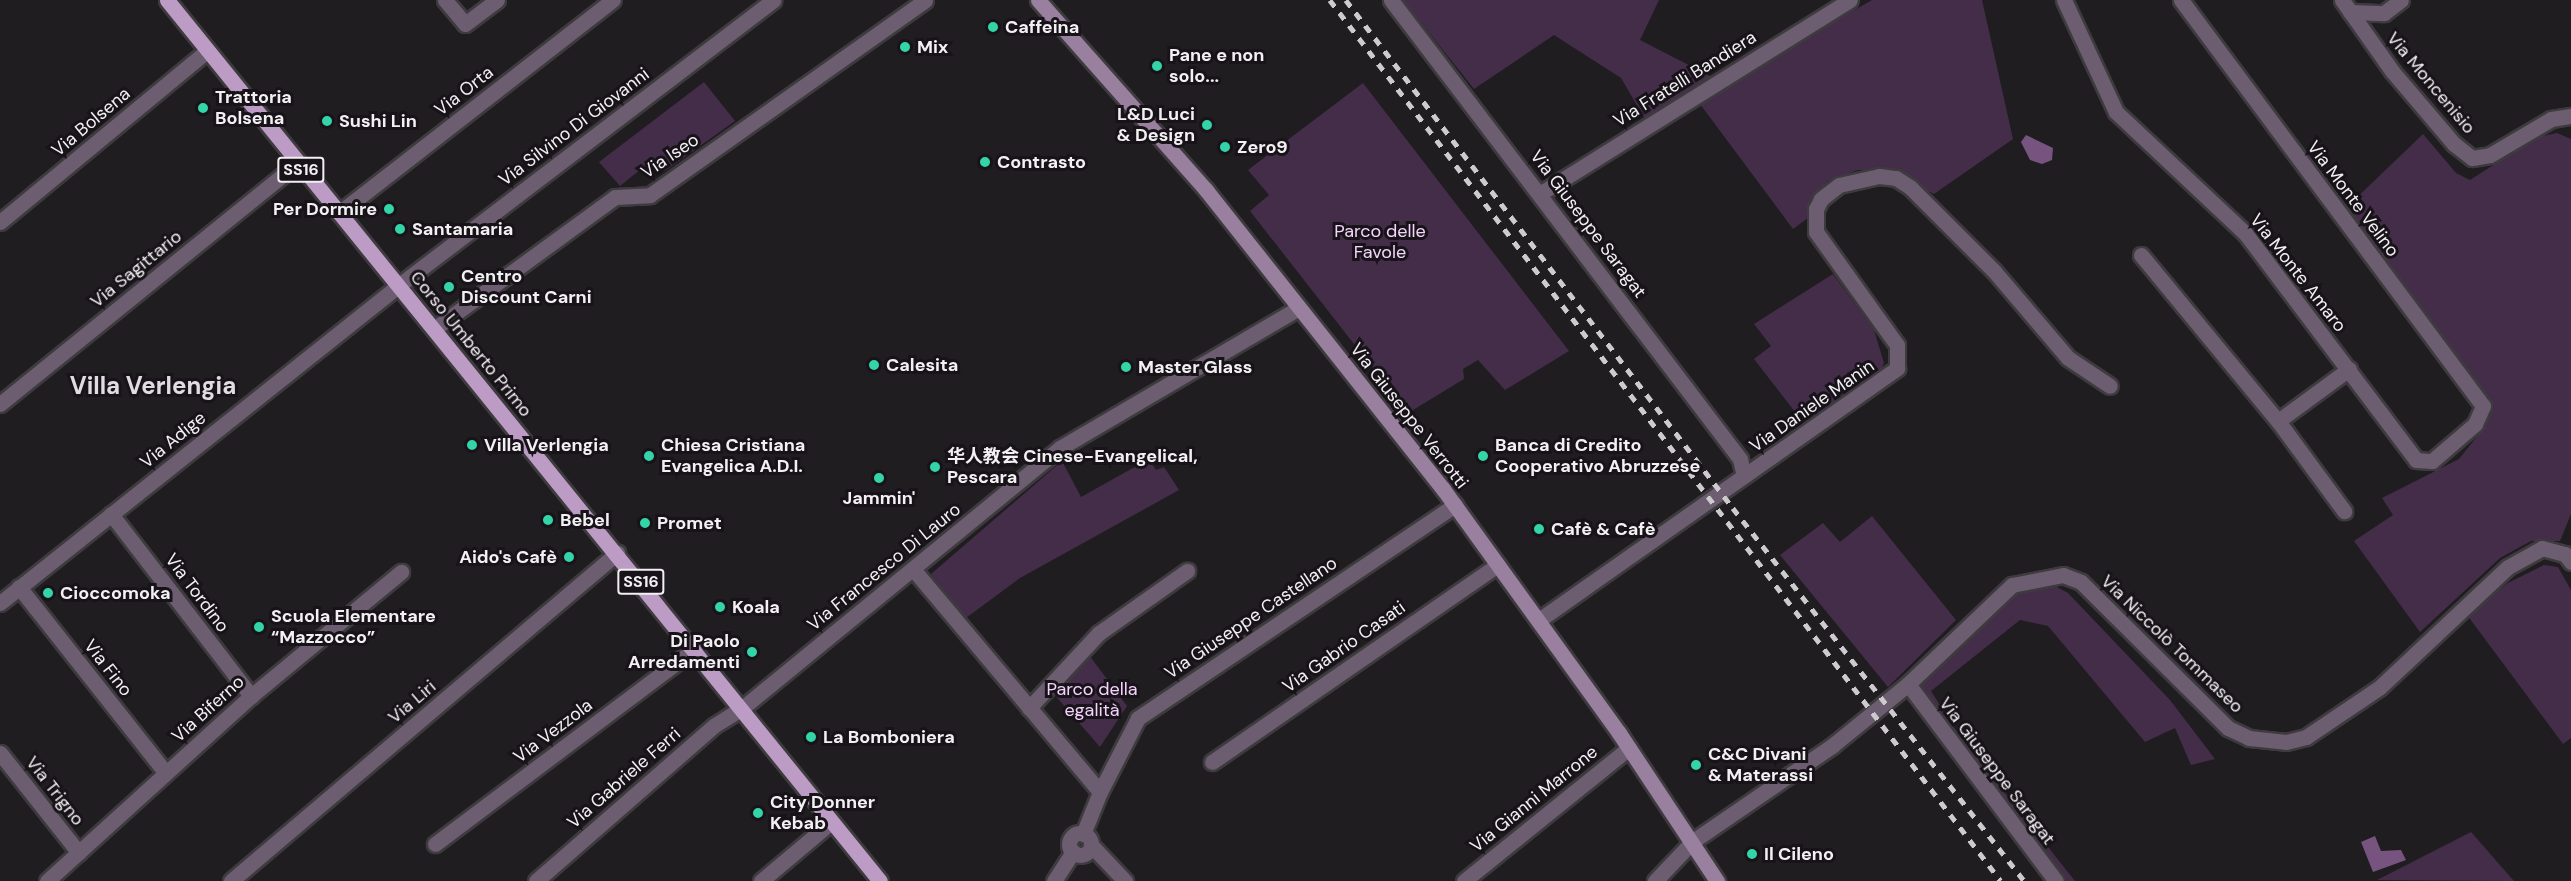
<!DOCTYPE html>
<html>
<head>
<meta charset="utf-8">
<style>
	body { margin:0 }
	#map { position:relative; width:2571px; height:881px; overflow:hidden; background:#201d21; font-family:"DM Sans","Noto Sans SC",sans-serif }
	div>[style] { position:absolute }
	.green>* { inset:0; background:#432d48 }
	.water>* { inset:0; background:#775480 }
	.roads { filter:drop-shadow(2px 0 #3e3b3f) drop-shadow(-2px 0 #3e3b3f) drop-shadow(0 2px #3e3b3f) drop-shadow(0 -2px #3e3b3f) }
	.street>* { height:15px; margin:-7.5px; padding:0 7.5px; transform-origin:7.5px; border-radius:7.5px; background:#6c5d70 }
	.street>.ring { margin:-7.5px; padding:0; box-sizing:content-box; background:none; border:15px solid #6c5d70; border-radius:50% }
	.secondary>* { height:15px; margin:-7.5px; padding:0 7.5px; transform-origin:7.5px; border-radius:7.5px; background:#99809f }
	.primary>* { height:15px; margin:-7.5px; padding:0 7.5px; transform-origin:7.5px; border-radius:7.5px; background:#bc9cc4 }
	.rail>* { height:4.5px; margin-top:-2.25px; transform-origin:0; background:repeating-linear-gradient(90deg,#cecbcf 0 8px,transparent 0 16px) }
	.dots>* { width:16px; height:16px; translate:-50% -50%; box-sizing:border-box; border:3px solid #171318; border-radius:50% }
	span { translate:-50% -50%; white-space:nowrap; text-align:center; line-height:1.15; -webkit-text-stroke:6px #171318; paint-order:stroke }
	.shield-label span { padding:2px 4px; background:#171318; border:2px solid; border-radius:4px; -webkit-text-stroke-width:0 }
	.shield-label { font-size:16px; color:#f3f0f4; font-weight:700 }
	.poi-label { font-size:18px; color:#f3f0f4; font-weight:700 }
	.left { translate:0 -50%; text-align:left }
	.right { translate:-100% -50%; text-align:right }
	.street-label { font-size:18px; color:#f3f0f4 }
	.park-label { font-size:18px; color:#f5d3fd }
	.district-label { font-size:24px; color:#e1dce2; font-weight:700 }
</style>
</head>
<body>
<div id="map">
	<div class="green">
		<div style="clip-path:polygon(1403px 0,1659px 0,1640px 40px,1712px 77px,1645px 119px,1621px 78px,1554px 35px,1474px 89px)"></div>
		<div style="clip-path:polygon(1872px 0,1982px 0,2013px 139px,1934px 194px,1889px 171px,1858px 170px,1828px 181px,1815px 193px,1808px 218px,1793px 229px,1697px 100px)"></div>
		<div style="clip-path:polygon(704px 82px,735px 121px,665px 171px,641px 169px,620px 186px,599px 162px)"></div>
		<div style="clip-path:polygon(1363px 83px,1569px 351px,1505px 390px,1478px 360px,1463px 369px,1464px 379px,1408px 413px,1250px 211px,1269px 195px,1248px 170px)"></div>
		<div style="clip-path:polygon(2557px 133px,2571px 139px,2571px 514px,2560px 541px,2531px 541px,2500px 558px,2420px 632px,2354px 541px,2393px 515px,2382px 498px,2459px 459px,2479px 434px,2488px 400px,2346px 208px,2423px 134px,2456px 173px,2470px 180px,2537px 137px)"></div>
		<div style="clip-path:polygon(1833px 274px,1874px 330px,1884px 363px,1879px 374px,1806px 426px,1754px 359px,1771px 346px,1754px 324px)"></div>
		<div style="clip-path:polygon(1149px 459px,1156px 470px,1164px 467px,1179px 490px,1020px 578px,966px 618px,931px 574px,1062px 461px,1081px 497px)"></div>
		<div style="clip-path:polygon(1872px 516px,1956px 620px,1888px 687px,1780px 555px,1823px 523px,1840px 542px)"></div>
		<div style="clip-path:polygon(2544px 565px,2558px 567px,2571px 590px,2571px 738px,2563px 744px,2467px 615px,2508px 583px)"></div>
		<div style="clip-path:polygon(2033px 586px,2057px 587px,2068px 593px,2170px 700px,2215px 759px,2191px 765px,2175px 728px,2145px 742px,2048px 626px,2020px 620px,1931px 691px,1957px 732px,2075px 881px,2063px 881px,1919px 694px,1920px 678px,2001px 603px)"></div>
		<div style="clip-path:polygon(1089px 655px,1127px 706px,1100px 747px,1053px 693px)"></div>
		<div style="clip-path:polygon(2471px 832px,2514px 881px,2377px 880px)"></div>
	</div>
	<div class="water">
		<div style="clip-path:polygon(2026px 135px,2053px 148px,2052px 160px,2042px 164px,2030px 160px,2021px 142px)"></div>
		<div style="clip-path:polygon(2375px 836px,2381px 851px,2401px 850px,2406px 860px,2373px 872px,2361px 842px)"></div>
	</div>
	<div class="roads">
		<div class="street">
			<div style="left:445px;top:0;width:31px;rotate:50deg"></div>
			<div style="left:465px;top:24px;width:40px;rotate:-37deg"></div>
			<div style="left:1391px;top:0;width:577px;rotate:52.75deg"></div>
			<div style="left:1740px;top:459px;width:17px;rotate:77deg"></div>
			<div style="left:2064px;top:0;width:123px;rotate:65.1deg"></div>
			<div style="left:2116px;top:112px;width:177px;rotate:43.2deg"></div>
			<div style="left:2245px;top:233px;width:284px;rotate:53deg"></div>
			<div style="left:2416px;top:460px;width:16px;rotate:4deg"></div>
			<div style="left:2432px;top:461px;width:57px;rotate:-40.7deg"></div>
			<div style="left:2475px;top:424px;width:20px;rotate:-66deg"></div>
			<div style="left:2483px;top:406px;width:506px;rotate:-126.64deg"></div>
			<div style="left:2342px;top:0;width:87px;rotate:54.8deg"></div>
			<div style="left:2392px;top:71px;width:96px;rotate:49.7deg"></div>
			<div style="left:2454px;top:144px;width:23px;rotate:38deg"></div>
			<div style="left:2472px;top:158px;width:18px;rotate:-9deg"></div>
			<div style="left:2490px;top:155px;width:71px;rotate:-30.5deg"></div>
			<div style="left:2551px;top:119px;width:20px;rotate:-9deg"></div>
			<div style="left:2350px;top:12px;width:34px;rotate:2deg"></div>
			<div style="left:2384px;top:13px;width:21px;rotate:-37deg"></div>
			<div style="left:1541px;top:193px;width:364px;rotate:-32deg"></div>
			<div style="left:339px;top:213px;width:347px;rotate:-37.9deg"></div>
			<div style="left:0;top:222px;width:268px;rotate:-39.6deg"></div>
			<div style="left:2141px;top:255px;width:215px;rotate:50.5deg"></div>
			<div style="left:2278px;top:421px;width:112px;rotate:53.7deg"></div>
			<div style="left:434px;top:329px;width:224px;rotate:-36.1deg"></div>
			<div style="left:615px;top:197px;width:35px;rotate:-3deg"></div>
			<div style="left:650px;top:195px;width:337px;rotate:-35.3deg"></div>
			<div style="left:0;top:404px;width:381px;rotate:-39deg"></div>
			<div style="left:2278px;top:421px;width:88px;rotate:-36.2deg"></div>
			<div style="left:111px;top:514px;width:230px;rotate:52.4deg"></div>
			<div style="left:913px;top:569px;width:291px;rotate:50deg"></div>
			<div style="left:19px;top:587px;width:237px;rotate:51.7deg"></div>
			<div style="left:0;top:603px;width:509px;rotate:-38.54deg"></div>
			<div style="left:398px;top:286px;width:472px;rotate:-37.3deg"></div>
			<div style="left:1539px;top:620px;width:438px;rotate:-35.1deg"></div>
			<div style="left:1897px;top:368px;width:23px;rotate:-90deg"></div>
			<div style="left:1897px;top:345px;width:139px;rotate:-125.6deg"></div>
			<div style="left:1816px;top:232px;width:23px;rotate:-90deg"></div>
			<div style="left:1816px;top:209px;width:11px;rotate:-63deg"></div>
			<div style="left:1821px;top:199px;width:23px;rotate:-38deg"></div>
			<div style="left:1839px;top:185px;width:41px;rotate:-12.7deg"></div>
			<div style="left:1879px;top:176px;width:17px;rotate:7deg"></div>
			<div style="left:1896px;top:178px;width:17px;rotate:33deg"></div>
			<div style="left:1910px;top:187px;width:119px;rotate:45deg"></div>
			<div style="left:1994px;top:271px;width:114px;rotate:49.6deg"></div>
			<div style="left:2068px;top:358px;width:50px;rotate:33.7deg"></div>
			<div style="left:1908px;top:684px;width:246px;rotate:53.1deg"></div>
			<div style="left:1029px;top:708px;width:103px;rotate:-47deg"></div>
			<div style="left:1099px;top:633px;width:108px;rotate:-35.2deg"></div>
			<div style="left:0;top:753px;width:127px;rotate:51.7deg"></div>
			<div style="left:1212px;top:762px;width:347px;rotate:-34.6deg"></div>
			<div class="ring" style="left:1069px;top:833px;width:7px;height:7px"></div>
			<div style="left:1083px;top:834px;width:45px;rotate:-68deg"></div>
			<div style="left:1100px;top:792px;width:83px;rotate:-62.8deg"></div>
			<div style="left:1138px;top:718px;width:382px;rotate:-33.9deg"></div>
			<div style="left:435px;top:844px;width:325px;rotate:-36.9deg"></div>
			<div style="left:1091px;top:845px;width:50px;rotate:46.6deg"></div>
			<div style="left:47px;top:881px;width:275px;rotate:-42.2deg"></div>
			<div style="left:251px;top:696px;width:195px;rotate:-39.6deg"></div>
			<div style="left:231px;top:881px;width:507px;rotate:-40.36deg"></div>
			<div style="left:536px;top:881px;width:237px;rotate:-41.1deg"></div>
			<div style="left:715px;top:725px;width:31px;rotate:-32deg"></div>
			<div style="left:741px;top:709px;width:412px;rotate:-39.3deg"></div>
			<div style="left:1060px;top:448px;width:277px;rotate:-30.4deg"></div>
			<div style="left:761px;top:881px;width:92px;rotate:-40.1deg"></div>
			<div style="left:1054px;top:881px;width:35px;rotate:-57deg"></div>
			<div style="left:1464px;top:881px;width:212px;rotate:-38.9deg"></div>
			<div style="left:1655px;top:881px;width:55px;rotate:-46.5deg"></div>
			<div style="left:1693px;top:841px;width:170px;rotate:-34.4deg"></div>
			<div style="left:1833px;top:745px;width:97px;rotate:-39.1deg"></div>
			<div style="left:1908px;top:684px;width:144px;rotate:-43.6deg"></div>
			<div style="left:2012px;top:585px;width:52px;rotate:-11.1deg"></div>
			<div style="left:2063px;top:575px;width:19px;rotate:21deg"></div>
			<div style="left:2081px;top:582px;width:207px;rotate:44.8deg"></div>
			<div style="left:2228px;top:728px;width:23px;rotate:25deg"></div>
			<div style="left:2249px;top:738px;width:37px;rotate:6deg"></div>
			<div style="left:2286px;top:742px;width:21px;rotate:-14deg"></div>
			<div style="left:2306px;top:737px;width:89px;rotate:-34deg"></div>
			<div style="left:2380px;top:687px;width:175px;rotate:-43.2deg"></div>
			<div style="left:2508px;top:567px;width:39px;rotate:-29deg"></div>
			<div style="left:2542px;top:548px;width:24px;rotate:15deg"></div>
			<div style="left:2565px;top:554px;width:10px;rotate:53deg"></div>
		</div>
		<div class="secondary">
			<div style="left:1038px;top:0;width:254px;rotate:48.5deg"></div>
			<div style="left:1206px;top:190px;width:382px;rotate:51.6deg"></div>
			<div style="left:1443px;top:489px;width:301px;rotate:54.2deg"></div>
			<div style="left:1619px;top:733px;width:178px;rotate:56.5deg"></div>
		</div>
		<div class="primary">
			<div style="left:167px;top:0;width:1133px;rotate:51.02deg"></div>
		</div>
	</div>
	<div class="rail">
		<div style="left:1330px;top:0;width:1107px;rotate:52.71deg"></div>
		<div style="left:1346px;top:0;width:639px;rotate:52.7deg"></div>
		<div style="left:1733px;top:508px;width:473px;rotate:52deg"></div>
	</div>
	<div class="dots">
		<div style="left:993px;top:27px;background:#33d4a8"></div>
		<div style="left:905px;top:47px;background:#33d4a8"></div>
		<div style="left:1157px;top:66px;background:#33d4a8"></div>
		<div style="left:203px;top:108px;background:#33d4a8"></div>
		<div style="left:327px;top:121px;background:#33d4a8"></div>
		<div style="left:1207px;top:125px;background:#33d4a8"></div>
		<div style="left:1225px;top:147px;background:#33d4a8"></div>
		<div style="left:985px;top:162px;background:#33d4a8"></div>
		<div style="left:389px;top:209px;background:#33d4a8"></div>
		<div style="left:400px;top:229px;background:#33d4a8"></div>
		<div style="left:449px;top:287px;background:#33d4a8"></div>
		<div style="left:874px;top:365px;background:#33d4a8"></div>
		<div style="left:1126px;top:367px;background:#33d4a8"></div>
		<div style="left:472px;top:445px;background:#33d4a8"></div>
		<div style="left:649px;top:456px;background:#33d4a8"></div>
		<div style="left:1483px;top:456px;background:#33d4a8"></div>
		<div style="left:935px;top:467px;background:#33d4a8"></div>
		<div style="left:879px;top:478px;background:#33d4a8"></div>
		<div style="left:548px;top:520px;background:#33d4a8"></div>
		<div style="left:645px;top:523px;background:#33d4a8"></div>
		<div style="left:1539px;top:529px;background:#33d4a8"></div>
		<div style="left:569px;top:557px;background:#33d4a8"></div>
		<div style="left:48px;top:593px;background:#33d4a8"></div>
		<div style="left:720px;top:607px;background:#33d4a8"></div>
		<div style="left:259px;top:627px;background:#33d4a8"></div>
		<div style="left:752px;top:652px;background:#33d4a8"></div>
		<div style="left:811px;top:737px;background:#33d4a8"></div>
		<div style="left:1696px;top:765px;background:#33d4a8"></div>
		<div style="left:758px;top:813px;background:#33d4a8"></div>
		<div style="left:1752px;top:854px;background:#33d4a8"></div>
	</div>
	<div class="shield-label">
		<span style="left:301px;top:170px">SS16</span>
		<span style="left:641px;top:582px">SS16</span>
	</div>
	<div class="poi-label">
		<span class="left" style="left:1005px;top:27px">Caffeina</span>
		<span class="left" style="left:917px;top:47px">Mix</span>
		<span class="left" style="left:1169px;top:66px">Pane e non<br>solo...</span>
		<span class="left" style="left:215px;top:108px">Trattoria<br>Bolsena</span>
		<span class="right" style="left:1195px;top:125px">L&amp;D Luci<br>&amp; Design</span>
		<span class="left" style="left:339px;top:121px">Sushi Lin</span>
		<span class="left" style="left:1237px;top:147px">Zero9</span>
		<span class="left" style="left:997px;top:162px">Contrasto</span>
		<span class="right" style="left:377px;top:209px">Per Dormire</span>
		<span class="left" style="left:412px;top:229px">Santamaria</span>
		<span class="left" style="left:461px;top:287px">Centro<br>Discount Carni</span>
		<span class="left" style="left:886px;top:365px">Calesita</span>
		<span class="left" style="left:1138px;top:367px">Master Glass</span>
		<span class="left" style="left:484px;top:445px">Villa Verlengia</span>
		<span class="left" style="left:661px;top:456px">Chiesa Cristiana<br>Evangelica A.D.I.</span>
		<span class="left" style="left:1495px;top:456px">Banca di Credito<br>Cooperativo Abruzzese</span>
		<span class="left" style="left:947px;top:467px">华人教会 Cinese-Evangelical,<br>Pescara</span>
		<span style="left:879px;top:498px">Jammin'</span>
		<span class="left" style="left:560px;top:520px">Bebel</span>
		<span class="left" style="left:657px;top:523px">Promet</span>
		<span class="left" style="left:1551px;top:529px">Cafè &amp; Cafè</span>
		<span class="right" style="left:557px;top:557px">Aido's Cafè</span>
		<span class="left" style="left:60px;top:593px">Cioccomoka</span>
		<span class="left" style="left:732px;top:607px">Koala</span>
		<span class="left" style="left:271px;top:627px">Scuola Elementare<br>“Mazzocco”</span>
		<span class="right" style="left:740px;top:652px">Di Paolo<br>Arredamenti</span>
		<span class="left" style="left:823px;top:737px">La Bomboniera</span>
		<span class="left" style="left:1708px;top:765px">C&amp;C Divani<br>&amp; Materassi</span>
		<span class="left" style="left:770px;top:813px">City Donner<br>Kebab</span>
		<span class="left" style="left:1764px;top:854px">Il Cileno</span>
	</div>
	<div class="street-label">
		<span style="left:1685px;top:79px;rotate:-32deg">Via Fratelli Bandiera</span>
		<span style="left:2431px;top:83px;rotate:50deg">Via Moncenisio</span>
		<span style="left:464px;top:91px;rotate:-38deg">Via Orta</span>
		<span style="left:91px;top:122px;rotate:-40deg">Via Bolsena</span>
		<span style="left:574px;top:127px;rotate:-37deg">Via Silvino Di Giovanni</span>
		<span style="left:670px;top:156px;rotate:-34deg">Via Iseo</span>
		<span style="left:2353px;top:199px;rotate:53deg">Via Monte Velino</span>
		<span style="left:1588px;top:224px;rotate:53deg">Via Giuseppe Saragat</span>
		<span style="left:136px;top:269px;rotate:-39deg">Via Sagittario</span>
		<span style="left:2298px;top:273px;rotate:52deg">Via Monte Amaro</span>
		<span style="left:471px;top:344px;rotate:51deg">Corso Umberto Primo</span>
		<span style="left:1812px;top:406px;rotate:-35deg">Via Daniele Manin</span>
		<span style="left:1409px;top:416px;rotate:52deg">Via Giuseppe Verrotti</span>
		<span style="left:173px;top:440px;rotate:-39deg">Via Adige</span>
		<span style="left:884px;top:567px;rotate:-39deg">Via Francesco Di Lauro</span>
		<span style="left:197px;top:593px;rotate:53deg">Via Tordino</span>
		<span style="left:1251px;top:618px;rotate:-34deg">Via Giuseppe Castellano</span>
		<span style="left:2172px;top:644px;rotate:44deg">Via Niccolò Tommaseo</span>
		<span style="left:1344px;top:647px;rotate:-35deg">Via Gabrio Casati</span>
		<span style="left:108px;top:668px;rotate:52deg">Via Fino</span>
		<span style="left:412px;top:702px;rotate:-40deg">Via Liri</span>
		<span style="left:208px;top:709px;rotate:-42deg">Via Biferno</span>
		<span style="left:553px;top:731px;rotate:-37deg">Via Vezzola</span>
		<span style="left:1997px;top:771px;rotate:53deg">Via Giuseppe Saragat</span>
		<span style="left:624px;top:778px;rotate:-41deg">Via Gabriele Ferri</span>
		<span style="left:55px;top:791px;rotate:52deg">Via Trigno</span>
		<span style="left:1534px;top:799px;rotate:-39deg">Via Gianni Marrone</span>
	</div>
	<div class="park-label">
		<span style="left:1380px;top:242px">Parco delle<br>Favole</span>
		<span style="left:1092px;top:700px">Parco della<br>egalità</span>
	</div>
	<div class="district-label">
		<span style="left:153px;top:386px">Villa Verlengia</span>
	</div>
</div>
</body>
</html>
